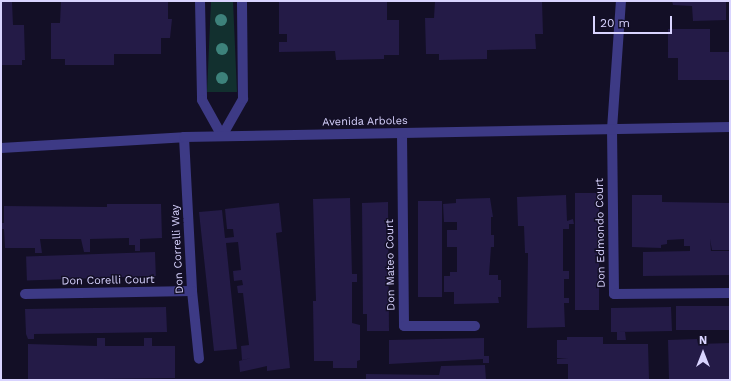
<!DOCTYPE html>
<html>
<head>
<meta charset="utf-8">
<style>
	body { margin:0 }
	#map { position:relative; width:731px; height:381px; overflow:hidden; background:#130f26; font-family:"Work Sans",sans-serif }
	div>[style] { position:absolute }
	.green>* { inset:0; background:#12302f }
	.building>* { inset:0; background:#241b47; transform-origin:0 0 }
	.service>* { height:10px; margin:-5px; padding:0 5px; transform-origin:5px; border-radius:5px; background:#3d3a85 }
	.minor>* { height:10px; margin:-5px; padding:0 5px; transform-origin:5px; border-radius:5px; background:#3d3a85 }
	.trees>* { width:12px; height:12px; margin:-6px; border-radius:50%; background:#3d827b }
	span { translate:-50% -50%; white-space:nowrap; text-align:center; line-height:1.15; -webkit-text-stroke:3px #130f26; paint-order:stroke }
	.street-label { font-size:11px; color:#d9d4ff }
	.frame { position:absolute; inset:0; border:2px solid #d9d4ff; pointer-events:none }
	.north { position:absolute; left:683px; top:333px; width:40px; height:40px; -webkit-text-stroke:3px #130f26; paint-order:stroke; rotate:0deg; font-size:11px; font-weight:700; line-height:16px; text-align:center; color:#d9d4ff }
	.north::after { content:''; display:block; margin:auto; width:14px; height:18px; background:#d9d4ff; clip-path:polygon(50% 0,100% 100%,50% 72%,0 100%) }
	.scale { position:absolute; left:593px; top:16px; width:79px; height:18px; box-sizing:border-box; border:2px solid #d9d4ff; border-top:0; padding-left:5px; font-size:12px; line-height:14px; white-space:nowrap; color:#d9d4ff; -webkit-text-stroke:3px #130f26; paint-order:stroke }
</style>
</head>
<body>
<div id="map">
	<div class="green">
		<div style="clip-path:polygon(211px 1px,233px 1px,237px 92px,207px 92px)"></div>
	</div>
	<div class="building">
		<div style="clip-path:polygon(61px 1px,168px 1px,168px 19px,172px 19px,170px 38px,161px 38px,161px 54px,114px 54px,114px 65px,65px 65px,65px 59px,51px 59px,51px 23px,60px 23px)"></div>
		<div style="clip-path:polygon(279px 1px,387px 1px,387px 20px,399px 20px,399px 55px,384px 55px,384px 59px,336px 60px,335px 51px,279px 52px,279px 42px,287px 42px,287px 34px,279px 34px)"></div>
		<div style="clip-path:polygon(435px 1px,542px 1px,543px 34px,535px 34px,536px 49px,487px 50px,487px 59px,439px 60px,439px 54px,426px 54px,425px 18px,434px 18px)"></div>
		<div style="clip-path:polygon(672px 1px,726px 1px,726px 20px,693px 21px,692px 6px,673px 5px)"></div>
		<div style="clip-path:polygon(1px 2px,12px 2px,13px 25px,24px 25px,25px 60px,22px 60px,22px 65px,1px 65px)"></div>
		<div style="clip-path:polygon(668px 29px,710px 29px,710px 52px,730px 52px,730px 80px,678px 80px,678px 58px,668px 58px)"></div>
		<div style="left:575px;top:193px;width:24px;height:117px"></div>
		<div style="clip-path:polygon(566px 195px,567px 221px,573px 219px,574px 224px,569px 224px,569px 229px,563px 229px,563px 271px,569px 271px,569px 279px,564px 279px,564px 298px,569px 298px,569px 303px,564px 303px,565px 327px,527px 328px,528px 253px,525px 253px,524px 226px,518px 226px,517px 197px)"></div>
		<div style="clip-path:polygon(632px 195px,662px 195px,662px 202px,730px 203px,730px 250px,712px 250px,710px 239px,711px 251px,730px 251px,730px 275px,643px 276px,643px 252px,690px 251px,690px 246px,684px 246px,684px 239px,667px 240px,667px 244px,661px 245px,661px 248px,632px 247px)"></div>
		<div style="clip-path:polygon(350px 198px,352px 274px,357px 274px,357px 282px,352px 282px,352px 323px,360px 325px,360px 360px,357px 361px,357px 368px,333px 368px,333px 361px,314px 361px,313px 301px,316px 301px,313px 199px)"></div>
		<div style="clip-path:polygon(490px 198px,493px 217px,491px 217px,491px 235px,494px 235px,494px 247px,491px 247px,489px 275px,498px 275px,498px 280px,501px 280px,501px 297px,498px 297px,499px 303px,454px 304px,454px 292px,444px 292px,444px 276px,450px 276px,450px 272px,457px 272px,457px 247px,447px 247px,447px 230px,457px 230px,457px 222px,444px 222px,443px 204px,456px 203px,456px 199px)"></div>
		<div style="left:418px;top:201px;width:24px;height:96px"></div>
		<div style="clip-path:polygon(388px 202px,389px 331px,367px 331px,367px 314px,363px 314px,362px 203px)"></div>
		<div style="clip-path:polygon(279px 203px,282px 232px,276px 233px,290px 368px,267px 371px,267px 366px,240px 372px,239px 361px,251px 358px,242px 360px,241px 346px,249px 345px,243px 293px,238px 293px,237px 286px,243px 285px,242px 280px,234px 281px,233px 271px,241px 270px,238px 242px,226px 243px,237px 349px,214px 351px,199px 212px,222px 210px,225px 238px,234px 237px,233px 229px,227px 229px,225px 209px)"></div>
		<div style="clip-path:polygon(107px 204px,161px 204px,162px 238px,140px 239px,140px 251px,135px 251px,135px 245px,129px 245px,129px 238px,90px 239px,90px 252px,84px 252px,81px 239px,40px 239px,42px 253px,35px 253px,35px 248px,5px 248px,4px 229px,1px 229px,1px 223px,4px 223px,4px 206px,107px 207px)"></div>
		<div style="left:155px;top:252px;width:24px;height:129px;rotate:88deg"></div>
		<div style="left:730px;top:306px;width:24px;height:54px;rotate:90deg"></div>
		<div style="clip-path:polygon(166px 307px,167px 332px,34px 334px,34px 339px,28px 339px,26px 334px,25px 309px)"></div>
		<div style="clip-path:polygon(671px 307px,672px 331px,618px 332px,625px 332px,626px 340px,617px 340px,617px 332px,611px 332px,611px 308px)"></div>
		<div style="clip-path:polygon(567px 337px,603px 337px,603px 344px,648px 344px,649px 379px,568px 380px,568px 364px,557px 364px,557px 359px,568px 359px,557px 358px,557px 340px,567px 340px)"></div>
		<div style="clip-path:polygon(97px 338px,105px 338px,105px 346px,144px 346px,144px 338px,152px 338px,152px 346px,175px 346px,175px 378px,28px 380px,28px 344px,97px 346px)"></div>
		<div style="clip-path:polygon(484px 338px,484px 356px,489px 356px,489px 363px,483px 363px,483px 359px,389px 364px,389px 340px)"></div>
		<div style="clip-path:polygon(697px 339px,698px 344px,730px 343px,730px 379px,669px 380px,668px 340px)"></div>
		<div style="clip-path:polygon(485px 365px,486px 380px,366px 380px,366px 374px,439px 375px,441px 366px)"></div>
	</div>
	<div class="service">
		<div style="left:200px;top:1px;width:99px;rotate:88.8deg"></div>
		<div style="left:202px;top:100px;width:41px;rotate:60.9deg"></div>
		<div style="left:612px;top:129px;width:165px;rotate:89.3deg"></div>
		<div style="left:614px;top:294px;width:116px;rotate:-0.5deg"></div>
		<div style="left:402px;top:134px;width:192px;rotate:89.4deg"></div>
		<div style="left:404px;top:326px;width:71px"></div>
		<div style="left:222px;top:136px;width:43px;rotate:-60.4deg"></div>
		<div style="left:243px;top:99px;width:98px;rotate:-90.6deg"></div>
		<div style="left:184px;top:137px;width:154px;rotate:87deg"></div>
		<div style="left:192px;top:291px;width:68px;rotate:84.1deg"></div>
		<div style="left:25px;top:294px;width:167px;rotate:-1deg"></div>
	</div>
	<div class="minor">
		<div style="left:612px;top:129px;width:128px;rotate:-86deg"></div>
		<div style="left:1px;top:148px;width:183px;rotate:-3.4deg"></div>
		<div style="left:184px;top:137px;width:546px;rotate:-1.05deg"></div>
	</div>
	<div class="trees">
		<div style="left:221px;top:20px"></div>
		<div style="left:222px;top:49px"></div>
		<div style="left:222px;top:78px"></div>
	</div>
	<div class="street-label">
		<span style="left:365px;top:122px;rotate:-1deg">Avenida Arboles</span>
		<span style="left:601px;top:233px;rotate:-91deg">Don Edmondo Court</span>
		<span style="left:178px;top:249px;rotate:-93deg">Don Correlli Way</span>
		<span style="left:391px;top:265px;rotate:-91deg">Don Mateo Court</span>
		<span style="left:108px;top:281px;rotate:-1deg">Don Corelli Court</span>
	</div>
	<div class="frame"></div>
	<div class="north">N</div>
	<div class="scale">20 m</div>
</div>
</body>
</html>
